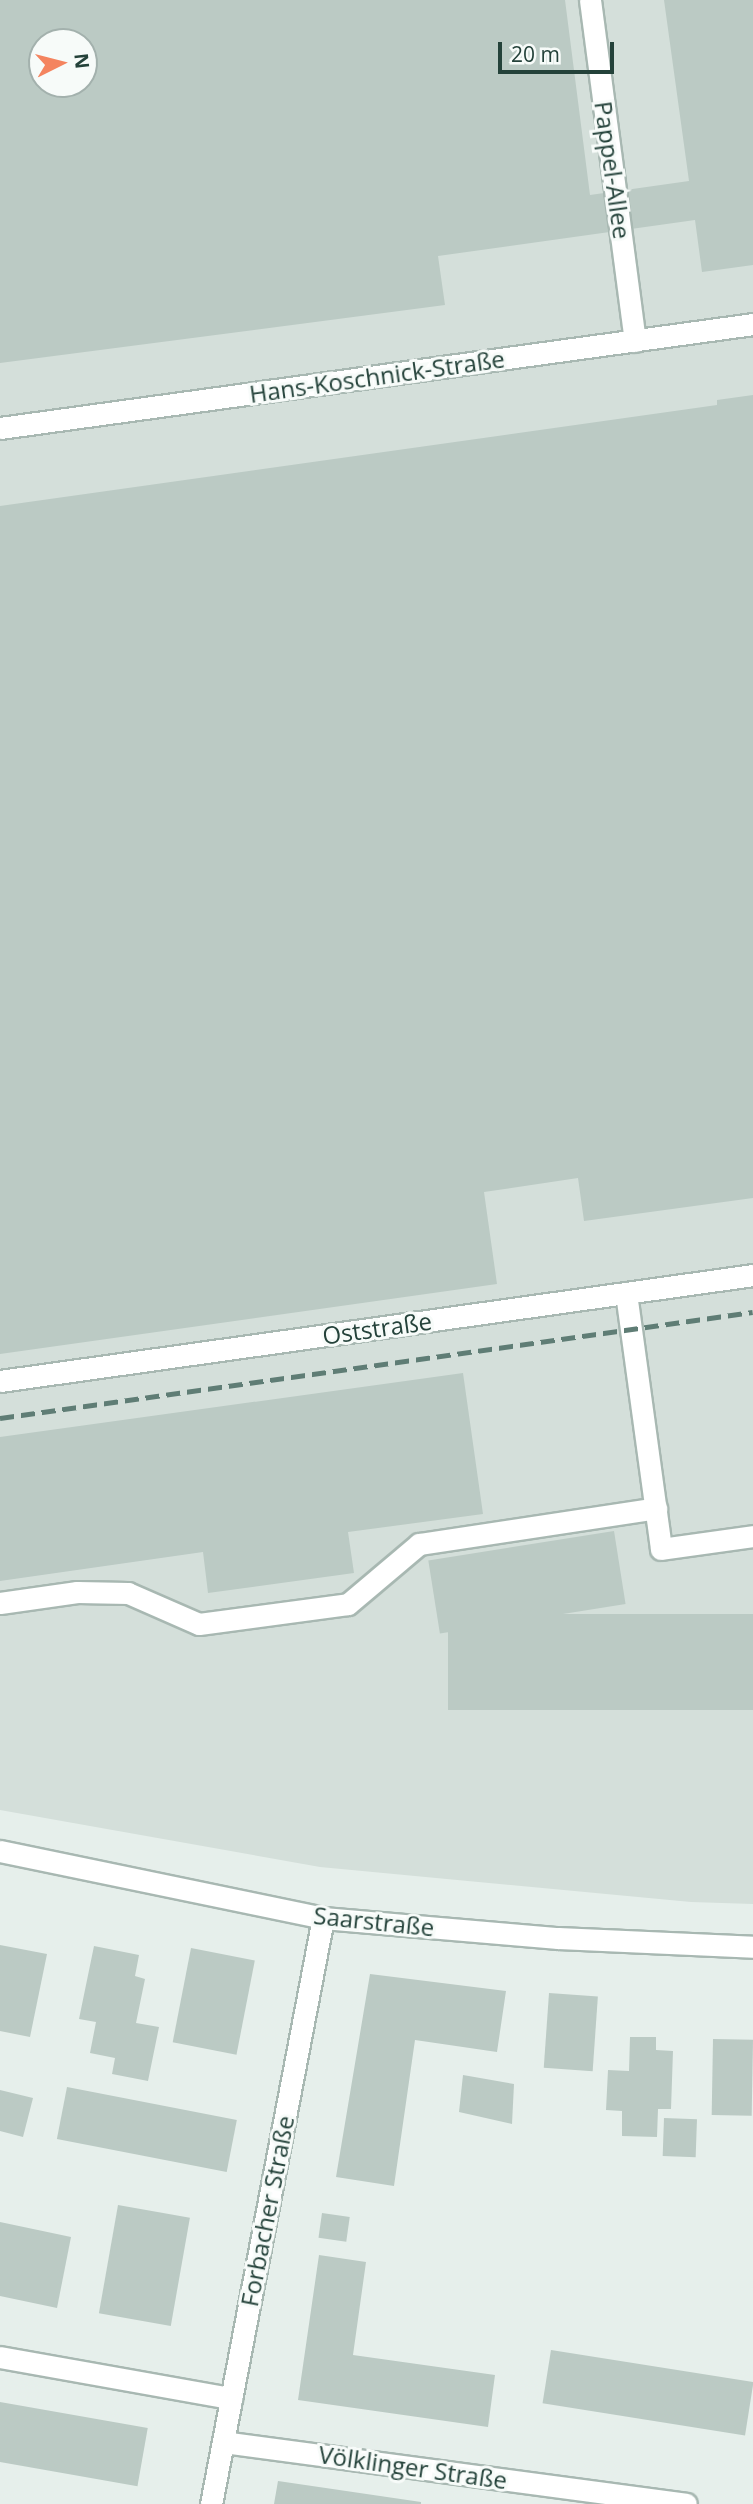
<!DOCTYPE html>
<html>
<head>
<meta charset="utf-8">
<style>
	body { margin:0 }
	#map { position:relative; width:753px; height:2504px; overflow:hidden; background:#e6efeb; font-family:"Open Sans",sans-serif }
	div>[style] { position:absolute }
	.built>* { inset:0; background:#d4dfda }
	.building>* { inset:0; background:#bbcac4; transform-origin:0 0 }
	.roads { filter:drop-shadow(2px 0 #a8b8b2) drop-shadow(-2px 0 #a8b8b2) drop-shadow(0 2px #a8b8b2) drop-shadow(0 -2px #a8b8b2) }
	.service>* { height:21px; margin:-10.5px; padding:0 10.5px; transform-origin:10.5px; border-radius:10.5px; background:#fff }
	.minor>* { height:21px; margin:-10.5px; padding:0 10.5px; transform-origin:10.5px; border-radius:10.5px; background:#fff }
	.rail>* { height:5px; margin-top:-2.5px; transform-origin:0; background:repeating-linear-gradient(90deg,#5f7d75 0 14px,transparent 0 21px) }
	span { translate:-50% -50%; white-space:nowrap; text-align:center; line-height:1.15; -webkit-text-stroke:6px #f7fbf9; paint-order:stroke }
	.street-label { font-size:24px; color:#24423a }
	.north { position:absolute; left:28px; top:28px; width:70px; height:70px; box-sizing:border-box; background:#f7fbf9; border:2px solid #a3b1ad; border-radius:50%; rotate:84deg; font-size:19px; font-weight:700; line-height:28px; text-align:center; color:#24423a }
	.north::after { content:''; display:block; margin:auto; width:24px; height:32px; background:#f4845f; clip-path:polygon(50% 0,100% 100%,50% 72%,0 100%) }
	.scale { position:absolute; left:498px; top:42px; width:116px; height:32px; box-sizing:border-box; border:4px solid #24423a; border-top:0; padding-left:9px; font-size:21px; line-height:24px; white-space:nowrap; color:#24423a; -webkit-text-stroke:5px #f7fbf9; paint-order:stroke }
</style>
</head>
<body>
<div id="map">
	<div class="built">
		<div style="clip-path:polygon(evenodd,0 0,753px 0,753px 1904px,691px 1902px,320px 1867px,0 1810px,0 0,42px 42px,84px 42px,84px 84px,42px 84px,42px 42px)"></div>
	</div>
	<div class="building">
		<div style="clip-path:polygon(evenodd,0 0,565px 0,590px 195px,689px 181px,664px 0,753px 0,753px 265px,702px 272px,695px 220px,438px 256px,445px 305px,0 363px,0 0,42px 42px,84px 42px,84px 84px,42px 84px,42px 42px)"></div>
		<div style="clip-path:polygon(753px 395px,753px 1198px,584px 1221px,578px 1178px,484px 1192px,497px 1284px,0 1354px,0 506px,717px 405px,717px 400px)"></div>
		<div style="clip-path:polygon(463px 1373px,483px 1514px,348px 1532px,354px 1573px,208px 1593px,203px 1552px,0 1581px,0 1437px)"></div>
		<div style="left:614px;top:1531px;width:74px;height:188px;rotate:81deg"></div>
		<div style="left:753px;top:1614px;width:96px;height:305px;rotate:90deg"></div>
		<div style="clip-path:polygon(0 1945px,47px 1954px,30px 2037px,0 2031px)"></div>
		<div style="clip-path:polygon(94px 1946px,139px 1955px,135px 1976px,145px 1979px,136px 2023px,159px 2027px,148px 2081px,112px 2074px,115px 2058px,90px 2053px,96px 2022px,79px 2019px)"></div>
		<div style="left:191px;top:1948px;width:65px;height:96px;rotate:11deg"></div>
		<div style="clip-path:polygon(370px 1974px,506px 1991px,497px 2052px,415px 2040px,394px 2186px,336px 2177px)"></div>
		<div style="left:549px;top:1993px;width:49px;height:75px;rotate:4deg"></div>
		<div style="clip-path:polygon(630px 2037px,656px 2037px,656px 2050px,673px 2051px,671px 2109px,658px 2109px,657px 2137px,622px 2136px,622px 2111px,606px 2110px,608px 2070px,629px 2071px)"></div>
		<div style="left:713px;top:2039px;width:40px;height:76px;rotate:1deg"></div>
		<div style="clip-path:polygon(463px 2075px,514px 2084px,512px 2124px,459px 2112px)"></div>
		<div style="left:67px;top:2087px;width:173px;height:53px;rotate:11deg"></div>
		<div style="clip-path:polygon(0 2090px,33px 2098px,23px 2137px,0 2131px)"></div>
		<div style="left:664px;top:2118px;width:33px;height:38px;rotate:2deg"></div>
		<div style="left:118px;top:2205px;width:73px;height:110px;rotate:10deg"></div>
		<div style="left:322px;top:2213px;width:28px;height:25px;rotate:8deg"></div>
		<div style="clip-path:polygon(0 2222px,71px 2237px,57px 2308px,0 2296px)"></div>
		<div style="clip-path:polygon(319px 2255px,366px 2262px,353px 2355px,495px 2375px,488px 2427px,298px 2400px)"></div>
		<div style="left:551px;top:2350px;width:205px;height:54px;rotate:9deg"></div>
		<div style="left:0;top:2402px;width:150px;height:59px;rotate:10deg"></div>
		<div style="clip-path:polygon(278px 2481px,421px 2502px,421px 2504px,274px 2504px)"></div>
	</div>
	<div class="roads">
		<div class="service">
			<div style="left:626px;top:1293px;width:258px;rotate:82.2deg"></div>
			<div style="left:661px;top:1549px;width:93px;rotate:-8deg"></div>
			<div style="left:0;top:1603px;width:78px;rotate:-8.1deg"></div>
			<div style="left:77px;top:1592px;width:51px;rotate:1.1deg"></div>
			<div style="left:128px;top:1593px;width:77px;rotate:23.6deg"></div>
			<div style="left:199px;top:1624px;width:150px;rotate:-7.6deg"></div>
			<div style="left:348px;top:1604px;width:93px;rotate:-40.2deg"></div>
			<div style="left:419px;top:1544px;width:240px;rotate:-8.6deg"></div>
		</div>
		<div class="minor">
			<div style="left:590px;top:0;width:344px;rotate:82.5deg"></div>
			<div style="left:0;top:428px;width:760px;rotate:-7.86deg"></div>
			<div style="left:0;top:1381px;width:760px;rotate:-8.01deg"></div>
			<div style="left:0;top:1851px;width:330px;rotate:11.7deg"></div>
			<div style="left:323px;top:1918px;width:236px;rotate:4.9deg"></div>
			<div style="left:558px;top:1938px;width:195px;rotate:2.6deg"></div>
			<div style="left:0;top:2357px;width:235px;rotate:10.1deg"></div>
			<div style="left:223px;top:2442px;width:467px;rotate:7.6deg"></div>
			<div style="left:211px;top:2504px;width:597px;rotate:-79.18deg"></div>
		</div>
	</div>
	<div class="rail">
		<div style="left:0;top:1418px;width:760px;rotate:-8.01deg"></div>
	</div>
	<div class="street-label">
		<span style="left:613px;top:170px;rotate:82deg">Pappel-Allee</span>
		<span style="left:377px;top:376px;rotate:-8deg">Hans-Koschnick-Straße</span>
		<span style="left:377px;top:1328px;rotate:-8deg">Oststraße</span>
		<span style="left:374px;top:1921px;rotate:6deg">Saarstraße</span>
		<span style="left:267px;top:2211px;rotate:-79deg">Forbacher Straße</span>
		<span style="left:413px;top:2467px;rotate:8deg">Völklinger Straße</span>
	</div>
	<div class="north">N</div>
	<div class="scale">20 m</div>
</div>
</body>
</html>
